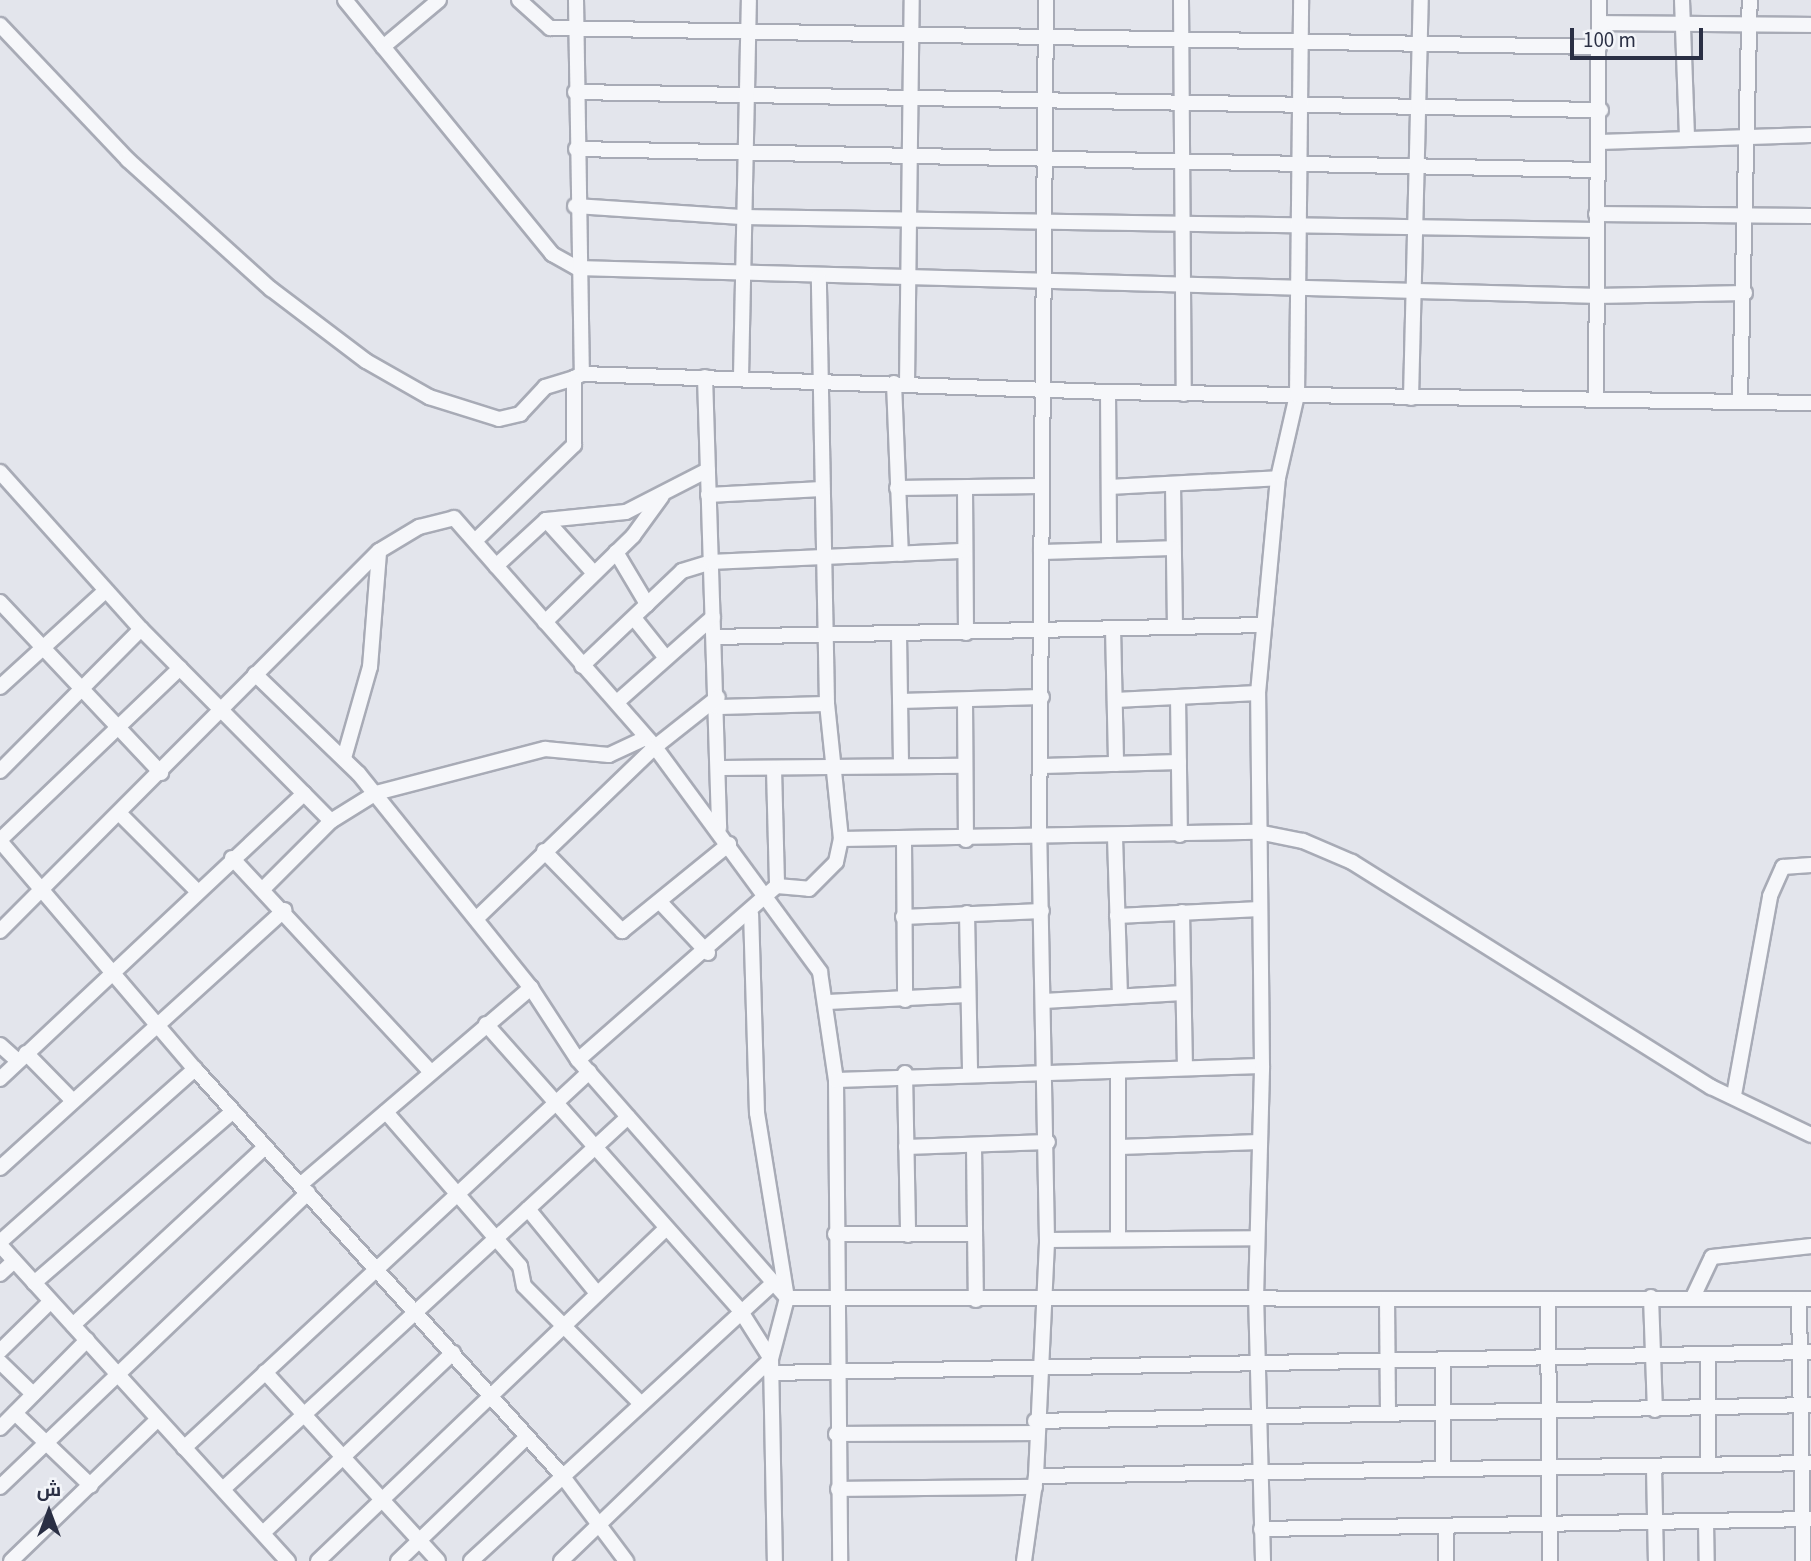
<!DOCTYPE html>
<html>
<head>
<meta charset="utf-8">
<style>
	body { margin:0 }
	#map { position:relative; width:1811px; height:1561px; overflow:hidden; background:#e3e5ec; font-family:"Source Sans 3",Cairo,sans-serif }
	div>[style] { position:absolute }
	.roads { filter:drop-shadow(2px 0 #a8abb6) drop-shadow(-2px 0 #a8abb6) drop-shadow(0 2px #a8abb6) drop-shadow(0 -2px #a8abb6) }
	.minor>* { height:14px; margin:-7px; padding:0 7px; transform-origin:7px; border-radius:7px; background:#f6f7fa }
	span { translate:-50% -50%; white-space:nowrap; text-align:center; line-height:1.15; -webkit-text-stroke:5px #f3f5f9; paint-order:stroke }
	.north { position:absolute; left:14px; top:1477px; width:70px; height:70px; -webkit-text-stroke:5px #f3f5f9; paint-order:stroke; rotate:0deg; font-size:19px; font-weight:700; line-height:28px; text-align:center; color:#2a2f44 }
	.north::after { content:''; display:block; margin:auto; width:24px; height:32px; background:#2a2f44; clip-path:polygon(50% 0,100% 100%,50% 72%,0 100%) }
	.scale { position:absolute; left:1570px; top:28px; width:133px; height:32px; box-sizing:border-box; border:4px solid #2a2f44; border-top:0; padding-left:9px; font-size:21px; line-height:24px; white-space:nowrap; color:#2a2f44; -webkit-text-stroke:5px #f3f5f9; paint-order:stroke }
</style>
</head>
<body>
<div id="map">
	<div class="roads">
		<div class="minor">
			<div style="left:345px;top:0;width:328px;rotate:50.8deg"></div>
			<div style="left:552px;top:254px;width:29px;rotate:29deg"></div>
			<div style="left:577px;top:268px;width:1019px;rotate:1.57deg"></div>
			<div style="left:1596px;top:296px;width:149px;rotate:-1.2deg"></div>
			<div style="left:519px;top:0;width:42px;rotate:42.1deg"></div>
			<div style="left:550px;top:28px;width:1049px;rotate:1.04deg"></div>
			<div style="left:576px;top:0;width:374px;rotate:89.1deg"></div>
			<div style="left:1181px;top:0;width:394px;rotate:89.6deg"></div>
			<div style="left:1682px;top:0;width:139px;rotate:87.9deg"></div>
			<div style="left:1599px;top:23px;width:212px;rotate:0.5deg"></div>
			<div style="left:0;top:25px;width:186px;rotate:46.5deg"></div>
			<div style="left:128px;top:160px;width:193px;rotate:42.1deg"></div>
			<div style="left:271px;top:289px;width:119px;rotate:37.2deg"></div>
			<div style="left:366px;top:361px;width:73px;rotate:29.7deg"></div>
			<div style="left:429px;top:397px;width:73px;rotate:17.4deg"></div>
			<div style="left:499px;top:419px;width:22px;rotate:-13deg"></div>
			<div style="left:520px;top:414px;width:37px;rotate:-47deg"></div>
			<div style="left:545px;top:387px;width:30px;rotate:-17deg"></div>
			<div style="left:383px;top:47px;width:73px;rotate:-40deg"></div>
			<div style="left:575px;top:92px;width:1026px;rotate:1.01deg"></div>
			<div style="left:1599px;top:142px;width:212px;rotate:-1.9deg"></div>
			<div style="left:576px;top:149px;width:1022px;rotate:1.18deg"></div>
			<div style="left:575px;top:206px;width:167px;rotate:3.8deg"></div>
			<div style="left:742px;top:217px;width:854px;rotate:0.87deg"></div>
			<div style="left:1596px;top:214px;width:215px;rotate:0.5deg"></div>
			<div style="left:705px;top:377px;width:451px;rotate:88.2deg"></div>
			<div style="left:741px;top:377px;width:377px;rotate:-88.8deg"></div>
			<div style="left:894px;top:383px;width:171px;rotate:87.7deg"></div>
			<div style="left:907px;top:384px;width:384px;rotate:-89.3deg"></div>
			<div style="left:1108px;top:392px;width:158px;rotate:89.6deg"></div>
			<div style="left:1411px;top:398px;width:398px;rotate:-88.6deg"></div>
			<div style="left:1596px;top:398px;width:398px;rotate:-89.6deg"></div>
			<div style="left:1740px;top:398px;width:398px;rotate:-88.6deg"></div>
			<div style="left:0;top:472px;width:211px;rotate:48.1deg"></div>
			<div style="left:141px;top:629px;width:270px;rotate:45.3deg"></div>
			<div style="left:1173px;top:484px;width:142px;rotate:89.2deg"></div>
			<div style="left:1109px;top:487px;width:169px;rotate:-3deg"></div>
			<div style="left:897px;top:488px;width:142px;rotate:-0.8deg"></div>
			<div style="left:965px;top:489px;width:144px;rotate:89.6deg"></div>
			<div style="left:708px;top:495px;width:114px;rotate:-3deg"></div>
			<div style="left:546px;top:520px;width:70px;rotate:47.9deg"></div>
			<div style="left:478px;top:538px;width:134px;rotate:-44.1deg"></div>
			<div style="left:574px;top:445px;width:67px;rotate:-90deg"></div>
			<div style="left:574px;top:378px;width:9px;rotate:-27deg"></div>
			<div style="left:582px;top:374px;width:526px;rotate:1.96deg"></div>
			<div style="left:1108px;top:392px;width:703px;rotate:0.9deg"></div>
			<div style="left:616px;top:552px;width:61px;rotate:59.2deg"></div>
			<div style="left:1041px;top:552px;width:132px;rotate:-1.7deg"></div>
			<div style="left:496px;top:566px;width:68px;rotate:-42.6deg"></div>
			<div style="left:546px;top:520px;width:80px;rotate:-5.7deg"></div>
			<div style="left:626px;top:512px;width:92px;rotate:-27.1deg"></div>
			<div style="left:0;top:602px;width:235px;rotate:46.7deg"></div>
			<div style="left:634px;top:618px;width:51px;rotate:51.3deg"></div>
			<div style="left:545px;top:622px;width:123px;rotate:-44.3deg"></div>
			<div style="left:633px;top:536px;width:49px;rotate:-54.1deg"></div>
			<div style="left:1113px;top:628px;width:136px;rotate:88.7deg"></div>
			<div style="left:899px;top:635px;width:131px;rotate:89.1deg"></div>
			<div style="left:714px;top:637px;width:549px;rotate:-1.25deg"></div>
			<div style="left:582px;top:666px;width:138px;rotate:-43.5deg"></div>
			<div style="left:682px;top:571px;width:30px;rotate:-17deg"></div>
			<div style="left:711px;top:562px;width:254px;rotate:-2.5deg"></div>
			<div style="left:255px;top:674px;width:144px;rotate:43.9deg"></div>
			<div style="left:359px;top:774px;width:275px;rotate:51.2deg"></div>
			<div style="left:531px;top:988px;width:86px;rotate:56.9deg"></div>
			<div style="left:578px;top:1060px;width:317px;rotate:48.7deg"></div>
			<div style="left:787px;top:1298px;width:1024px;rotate:0.06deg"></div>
			<div style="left:0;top:687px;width:142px;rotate:-42.4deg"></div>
			<div style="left:1178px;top:697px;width:138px;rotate:89.2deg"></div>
			<div style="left:965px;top:700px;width:140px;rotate:89.6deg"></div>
			<div style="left:1115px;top:700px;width:143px;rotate:-2.8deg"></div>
			<div style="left:900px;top:701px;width:142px;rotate:-1.6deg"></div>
			<div style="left:617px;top:702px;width:128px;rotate:-41.5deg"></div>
			<div style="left:718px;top:707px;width:109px;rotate:-1.6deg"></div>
			<div style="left:344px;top:758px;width:95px;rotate:-74.1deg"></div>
			<div style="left:370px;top:667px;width:114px;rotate:-85.5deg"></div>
			<div style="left:1043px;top:766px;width:136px;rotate:-1.7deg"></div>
			<div style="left:721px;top:768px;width:244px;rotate:-0.5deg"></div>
			<div style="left:774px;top:769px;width:117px;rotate:88.5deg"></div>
			<div style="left:0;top:771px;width:200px;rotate:-45.2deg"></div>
			<div style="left:121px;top:815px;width:107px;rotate:45deg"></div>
			<div style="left:1115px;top:837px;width:159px;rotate:88.2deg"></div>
			<div style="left:841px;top:839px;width:417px;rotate:-1deg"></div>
			<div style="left:1258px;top:832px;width:46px;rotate:11.3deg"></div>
			<div style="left:1303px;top:841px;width:53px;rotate:23.2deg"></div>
			<div style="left:1352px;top:862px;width:424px;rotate:32.1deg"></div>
			<div style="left:1711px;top:1087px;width:111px;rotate:25.6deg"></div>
			<div style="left:0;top:840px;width:249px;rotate:-43.7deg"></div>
			<div style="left:904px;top:840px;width:160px;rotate:89.6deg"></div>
			<div style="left:0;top:841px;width:300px;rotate:49.5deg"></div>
			<div style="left:195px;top:1069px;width:546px;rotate:47.9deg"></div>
			<div style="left:561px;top:1474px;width:109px;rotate:53.2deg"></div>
			<div style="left:544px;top:851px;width:112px;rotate:45.7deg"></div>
			<div style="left:622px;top:931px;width:138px;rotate:-39.1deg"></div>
			<div style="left:232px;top:858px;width:291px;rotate:47.1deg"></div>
			<div style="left:263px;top:889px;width:96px;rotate:-45deg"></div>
			<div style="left:331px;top:821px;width:53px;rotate:-31.9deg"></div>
			<div style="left:376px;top:793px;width:175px;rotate:-14.6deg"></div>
			<div style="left:545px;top:749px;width:64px;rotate:5.4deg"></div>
			<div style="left:609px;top:755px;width:40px;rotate:-25deg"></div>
			<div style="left:660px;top:902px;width:70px;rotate:46.7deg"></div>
			<div style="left:1182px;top:912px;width:156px;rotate:88.9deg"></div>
			<div style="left:967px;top:913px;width:159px;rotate:88.9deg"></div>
			<div style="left:1117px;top:916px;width:143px;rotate:-2.8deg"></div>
			<div style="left:903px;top:917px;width:139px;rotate:-2.5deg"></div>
			<div style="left:476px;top:919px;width:248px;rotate:-43.9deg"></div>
			<div style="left:655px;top:747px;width:80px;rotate:-38.4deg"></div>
			<div style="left:0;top:931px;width:537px;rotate:-45.08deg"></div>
			<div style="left:379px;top:551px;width:47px;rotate:-31deg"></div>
			<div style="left:419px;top:527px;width:36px;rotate:-14deg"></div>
			<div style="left:454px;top:518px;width:305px;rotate:48.7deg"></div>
			<div style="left:655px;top:747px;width:279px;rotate:53.7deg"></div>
			<div style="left:820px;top:972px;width:109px;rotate:81.6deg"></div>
			<div style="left:836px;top:1080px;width:481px;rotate:89.5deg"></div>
			<div style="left:1044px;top:1001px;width:139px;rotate:-3.3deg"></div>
			<div style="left:828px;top:1002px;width:139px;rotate:-2.9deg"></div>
			<div style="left:486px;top:1024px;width:383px;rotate:48.4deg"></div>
			<div style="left:740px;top:1310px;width:58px;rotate:57.7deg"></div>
			<div style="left:771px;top:1359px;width:202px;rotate:88.9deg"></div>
			<div style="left:0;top:1045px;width:24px;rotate:42deg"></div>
			<div style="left:26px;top:1053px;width:64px;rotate:45.6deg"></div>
			<div style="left:578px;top:1060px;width:264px;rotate:-41.2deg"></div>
			<div style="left:777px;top:886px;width:32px;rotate:5deg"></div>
			<div style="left:809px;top:889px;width:38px;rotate:-45deg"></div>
			<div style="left:836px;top:862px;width:24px;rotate:-78deg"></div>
			<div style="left:841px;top:839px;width:136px;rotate:-95.9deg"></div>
			<div style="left:827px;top:704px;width:427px;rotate:-91.1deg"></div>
			<div style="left:1118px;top:1071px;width:168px;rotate:90deg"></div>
			<div style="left:905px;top:1073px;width:162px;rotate:88.9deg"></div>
			<div style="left:0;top:1079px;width:417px;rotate:-43.2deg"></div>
			<div style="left:836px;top:1080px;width:426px;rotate:-1.9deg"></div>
			<div style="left:1734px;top:1095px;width:202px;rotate:-79.7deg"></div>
			<div style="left:1770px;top:896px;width:32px;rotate:-66deg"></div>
			<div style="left:1783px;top:867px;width:28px;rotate:-4deg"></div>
			<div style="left:386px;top:1112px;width:204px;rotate:49deg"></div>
			<div style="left:520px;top:1266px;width:20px;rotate:79deg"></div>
			<div style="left:524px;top:1286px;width:166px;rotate:45.2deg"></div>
			<div style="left:974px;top:1146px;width:154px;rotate:89.3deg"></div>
			<div style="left:906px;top:1147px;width:142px;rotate:-2deg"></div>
			<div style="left:1120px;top:1147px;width:139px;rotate:-2.1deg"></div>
			<div style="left:0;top:1168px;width:384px;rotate:-42.2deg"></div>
			<div style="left:300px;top:1185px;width:304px;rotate:-40.5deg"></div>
			<div style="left:528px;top:1209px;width:106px;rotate:50.7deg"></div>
			<div style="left:835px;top:1234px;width:140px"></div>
			<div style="left:1047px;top:1240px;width:209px;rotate:-0.5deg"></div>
			<div style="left:0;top:1242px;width:261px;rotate:-41.6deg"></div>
			<div style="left:0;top:1245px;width:428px;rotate:47.7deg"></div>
			<div style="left:0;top:1274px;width:19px;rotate:-43deg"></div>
			<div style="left:34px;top:1283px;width:263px;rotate:-40.8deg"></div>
			<div style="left:1694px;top:1295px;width:42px;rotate:-64.7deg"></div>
			<div style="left:1712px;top:1257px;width:100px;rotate:-6.3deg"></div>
			<div style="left:1651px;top:1297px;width:113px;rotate:88deg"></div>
			<div style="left:1387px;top:1299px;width:115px;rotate:89.5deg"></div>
			<div style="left:1548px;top:1299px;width:262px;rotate:89.6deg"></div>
			<div style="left:1799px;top:1301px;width:260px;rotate:89.1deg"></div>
			<div style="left:73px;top:1325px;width:262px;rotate:-42.8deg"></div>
			<div style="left:0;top:1351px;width:71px;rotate:-44.4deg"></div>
			<div style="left:1708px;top:1359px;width:106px;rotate:90deg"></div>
			<div style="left:0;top:1362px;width:46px;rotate:44.1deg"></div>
			<div style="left:265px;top:1372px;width:256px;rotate:47.5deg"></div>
			<div style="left:771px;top:1373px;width:1040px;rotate:-1.16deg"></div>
			<div style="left:15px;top:1413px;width:105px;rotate:43.8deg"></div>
			<div style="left:1035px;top:1421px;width:776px;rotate:-1.18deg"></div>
			<div style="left:0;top:1428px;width:124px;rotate:-45.3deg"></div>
			<div style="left:836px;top:1434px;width:199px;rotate:-0.3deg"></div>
			<div style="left:184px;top:1448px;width:553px;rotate:-42.87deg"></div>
			<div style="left:1443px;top:1467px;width:106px;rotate:-90deg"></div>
			<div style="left:1654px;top:1468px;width:93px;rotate:88.8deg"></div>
			<div style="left:1036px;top:1476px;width:775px;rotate:-0.96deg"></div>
			<div style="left:0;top:1487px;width:426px;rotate:-43.7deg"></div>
			<div style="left:223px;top:1489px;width:550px;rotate:-42.57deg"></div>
			<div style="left:838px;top:1489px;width:197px;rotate:-0.6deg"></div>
			<div style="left:1706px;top:1522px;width:39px;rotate:89deg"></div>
			<div style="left:1261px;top:1529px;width:550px;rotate:-1.04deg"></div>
			<div style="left:1446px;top:1529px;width:32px;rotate:90deg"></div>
			<div style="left:263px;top:1533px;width:262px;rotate:-43.5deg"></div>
			<div style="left:11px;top:1561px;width:203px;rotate:-44deg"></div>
			<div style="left:318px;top:1561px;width:482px;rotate:-43.7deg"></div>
			<div style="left:398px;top:1561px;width:179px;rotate:-43.9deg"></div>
			<div style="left:471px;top:1561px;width:410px;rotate:-42.6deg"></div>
			<div style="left:561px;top:1561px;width:291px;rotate:-43.9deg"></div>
			<div style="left:771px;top:1359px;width:63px;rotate:-75.3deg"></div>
			<div style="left:787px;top:1298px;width:187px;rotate:-99.2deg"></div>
			<div style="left:757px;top:1113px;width:199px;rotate:-91.7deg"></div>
			<div style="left:1024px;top:1561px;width:86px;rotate:-82deg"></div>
			<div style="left:1036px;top:1476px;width:236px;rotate:-87.3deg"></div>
			<div style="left:1047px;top:1240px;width:403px;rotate:-91.1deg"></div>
			<div style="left:1039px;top:837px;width:837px;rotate:-89.52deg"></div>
			<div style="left:1263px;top:1561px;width:262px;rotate:-91.5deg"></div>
			<div style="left:1256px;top:1299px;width:233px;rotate:-88.5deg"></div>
			<div style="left:1262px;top:1066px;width:373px;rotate:-90.6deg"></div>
			<div style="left:1258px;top:693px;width:216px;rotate:-84.7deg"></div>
			<div style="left:1278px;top:478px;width:85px;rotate:-77.1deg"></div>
			<div style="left:1297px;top:395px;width:395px;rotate:-89.4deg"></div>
		</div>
	</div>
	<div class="north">ش</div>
	<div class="scale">100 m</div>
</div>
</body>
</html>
